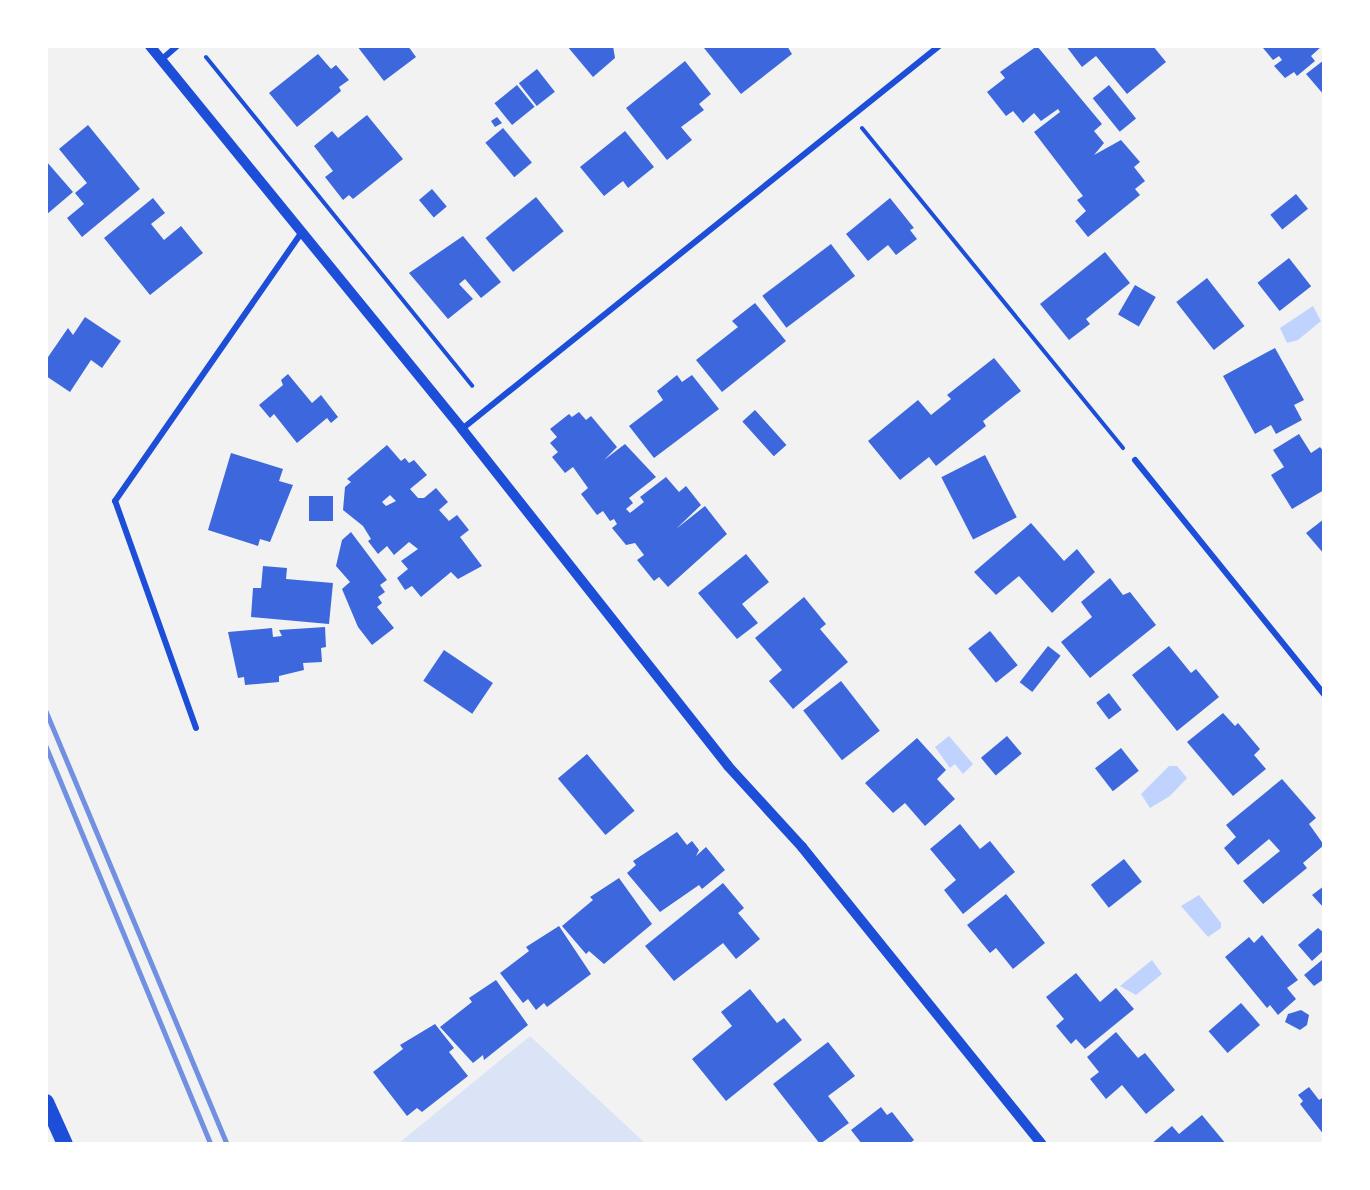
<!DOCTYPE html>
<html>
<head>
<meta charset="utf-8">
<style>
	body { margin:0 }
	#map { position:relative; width:1370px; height:1190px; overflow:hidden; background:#f2f2f2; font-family:"Asap Condensed",sans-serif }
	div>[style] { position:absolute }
	.green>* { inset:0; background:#dbe4f7 }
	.water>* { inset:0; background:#bfd3fe }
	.building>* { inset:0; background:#3d67dc; transform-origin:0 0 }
	.path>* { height:4px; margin:-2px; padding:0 2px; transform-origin:2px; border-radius:2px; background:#1d4ed8 }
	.minor>* { height:6px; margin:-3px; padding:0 3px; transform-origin:3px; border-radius:3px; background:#1d4ed8 }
	.tertiary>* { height:10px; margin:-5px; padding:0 5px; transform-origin:5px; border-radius:5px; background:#1d4ed8 }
	.trunk>* { height:16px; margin:-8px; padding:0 8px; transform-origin:8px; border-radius:8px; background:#1d4ed8 }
	.rail>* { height:4.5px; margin:-2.25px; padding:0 2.25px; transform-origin:2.25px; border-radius:2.25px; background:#7290e2 }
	span { translate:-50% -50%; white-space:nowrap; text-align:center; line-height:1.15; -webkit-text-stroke:4.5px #fff; paint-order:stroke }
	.frame { position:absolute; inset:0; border:48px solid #fff; pointer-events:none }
</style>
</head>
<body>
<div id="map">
	<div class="green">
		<div style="clip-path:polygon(530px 1036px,645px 1143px,399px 1143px)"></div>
	</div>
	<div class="water">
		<div style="clip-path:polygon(1313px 306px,1321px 321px,1298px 340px,1287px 343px,1280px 328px)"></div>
		<div style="clip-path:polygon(949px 736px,973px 764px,963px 774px,955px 764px,950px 768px,935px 747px)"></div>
		<div style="clip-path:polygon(1169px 766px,1177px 766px,1187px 778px,1170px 796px,1150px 808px,1141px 794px)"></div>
		<div style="clip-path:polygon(1199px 895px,1221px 923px,1221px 928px,1208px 937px,1181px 906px)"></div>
		<div style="clip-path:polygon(1152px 960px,1162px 974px,1136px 995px,1120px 986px)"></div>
	</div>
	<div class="building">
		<div style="clip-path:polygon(357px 46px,408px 46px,416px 57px,384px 81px)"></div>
		<div style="clip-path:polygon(567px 46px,613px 46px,615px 58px,593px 77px)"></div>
		<div style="clip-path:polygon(751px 46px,787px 46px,792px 54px,741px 94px,704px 48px)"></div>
		<div style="clip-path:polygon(1037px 46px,1102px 124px,1094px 131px,1104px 143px,1094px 155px,1121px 140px,1140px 162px,1134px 167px,1145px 181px,1135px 189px,1140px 195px,1088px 237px,1075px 221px,1086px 211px,1077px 200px,1083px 196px,1034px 132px,1060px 112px,1058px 109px,1041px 121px,1034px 113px,1023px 123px,1013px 111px,1006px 116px,987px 92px,1005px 78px,1000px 72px)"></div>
		<div style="clip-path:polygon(1066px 46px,1153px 46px,1166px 62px,1127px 94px,1096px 56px,1082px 67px)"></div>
		<div style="clip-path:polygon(1322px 46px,1311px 56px,1315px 61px,1297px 76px,1294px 72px,1285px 78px,1274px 66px,1282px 60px,1279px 56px,1273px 60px,1263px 48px)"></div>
		<div style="clip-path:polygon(318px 54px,331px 69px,336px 65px,349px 80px,339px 87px,341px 91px,297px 127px,269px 93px)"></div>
		<div style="clip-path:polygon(1324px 60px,1324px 95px,1306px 74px)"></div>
		<div style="clip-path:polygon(685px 61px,711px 94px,699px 104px,704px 110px,681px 127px,692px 140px,667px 160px,626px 108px)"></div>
		<div style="left:537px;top:69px;width:29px;height:23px;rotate:52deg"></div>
		<div style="left:517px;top:85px;width:28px;height:29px;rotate:51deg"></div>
		<div style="left:1109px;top:85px;width:43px;height:21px;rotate:51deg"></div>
		<div style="clip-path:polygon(367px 115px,403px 159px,353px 199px,349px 195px,343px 200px,325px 177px,333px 171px,314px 146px,332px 131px,338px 138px)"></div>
		<div style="clip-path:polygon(497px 117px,502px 123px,495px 127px,491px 121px)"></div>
		<div style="clip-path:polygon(88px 125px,140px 189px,82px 237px,67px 218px,84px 204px,75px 193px,87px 183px,59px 149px)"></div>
		<div style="left:503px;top:128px;width:45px;height:23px;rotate:50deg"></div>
		<div style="clip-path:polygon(625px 131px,654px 167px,628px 188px,623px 181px,604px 196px,580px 167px)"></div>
		<div style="clip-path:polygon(46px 161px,73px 192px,46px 215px)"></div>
		<div style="left:432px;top:189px;width:23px;height:17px;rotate:50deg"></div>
		<div style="left:1296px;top:194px;width:19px;height:33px;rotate:51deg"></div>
		<div style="left:536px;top:197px;width:44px;height:65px;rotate:51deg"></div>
		<div style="clip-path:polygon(153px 198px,165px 213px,151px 224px,164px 240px,181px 226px,203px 253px,150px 295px,104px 238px)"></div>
		<div style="clip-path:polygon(890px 198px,914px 228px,910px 230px,917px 239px,896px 255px,888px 245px,868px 261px,846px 234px)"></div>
		<div style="clip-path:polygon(463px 236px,501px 282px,481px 298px,465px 279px,459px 284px,473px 299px,448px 319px,409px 273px)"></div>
		<div style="left:831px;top:244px;width:40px;height:86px;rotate:53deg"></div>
		<div style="clip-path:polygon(1105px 252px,1130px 283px,1086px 319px,1090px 324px,1069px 340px,1040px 304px)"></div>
		<div style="left:1289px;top:258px;width:36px;height:40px;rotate:52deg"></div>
		<div style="left:1207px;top:278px;width:61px;height:39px;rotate:52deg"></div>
		<div style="left:1135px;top:285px;width:24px;height:34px;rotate:30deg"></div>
		<div style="clip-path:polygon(755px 303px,786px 341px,722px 392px,696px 360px,738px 327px,732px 321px)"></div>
		<div style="clip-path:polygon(85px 317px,121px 341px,102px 368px,91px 360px,70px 392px,46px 376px,46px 360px,68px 328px,73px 335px)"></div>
		<div style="clip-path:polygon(1275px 348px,1304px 400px,1294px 405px,1302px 420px,1276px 434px,1271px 425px,1255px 434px,1223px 376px)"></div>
		<div style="clip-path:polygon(994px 358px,1021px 391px,983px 421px,986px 426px,936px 466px,929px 457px,900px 480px,868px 441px,918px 400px,931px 415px,951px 399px,947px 395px)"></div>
		<div style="clip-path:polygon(288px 374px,312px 403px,321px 395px,338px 417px,331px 423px,327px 418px,297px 443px,274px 414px,270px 418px,259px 405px,283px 385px,281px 380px)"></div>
		<div style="clip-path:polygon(677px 375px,682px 382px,692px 375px,719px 409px,654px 458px,629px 426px,663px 400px,657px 391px)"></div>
		<div style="left:755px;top:410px;width:47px;height:17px;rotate:48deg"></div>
		<div style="clip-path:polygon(579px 412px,586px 420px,591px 416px,617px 447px,604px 460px,625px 444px,656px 477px,629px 498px,633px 503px,626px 509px,630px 513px,644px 502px,640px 497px,666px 477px,679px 492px,686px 486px,701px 505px,676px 529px,705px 506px,727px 534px,668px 587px,659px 577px,654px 581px,637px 560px,644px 555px,635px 543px,626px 545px,612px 528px,617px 524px,614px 519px,610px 521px,603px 511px,597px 515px,581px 494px,588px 488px,573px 467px,565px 473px,552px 457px,558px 452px,550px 443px,557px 437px,550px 429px,569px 414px,572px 417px)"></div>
		<div style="clip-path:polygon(1299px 434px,1311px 453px,1320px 447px,1324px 452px,1324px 490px,1292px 509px,1271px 475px,1284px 467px,1273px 450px)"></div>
		<div style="clip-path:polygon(evenodd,387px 445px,401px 461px,405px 458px,409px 463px,414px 460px,427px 475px,410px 489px,418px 498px,424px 498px,436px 488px,448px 502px,439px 510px,449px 521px,457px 515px,469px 530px,460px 537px,482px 566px,458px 579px,451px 572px,421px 597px,412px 586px,405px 590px,397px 578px,408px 569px,401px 561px,418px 549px,409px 542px,394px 555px,387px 546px,378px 554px,368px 541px,371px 539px,363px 526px,343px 510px,345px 487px,351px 482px,347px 479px,387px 445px,390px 495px,396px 501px,386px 506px,382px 502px,390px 495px)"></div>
		<div style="clip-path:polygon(231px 453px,283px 469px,279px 481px,293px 485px,270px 542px,260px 539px,258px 546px,208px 530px)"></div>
		<div style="left:985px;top:455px;width:70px;height:49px;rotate:63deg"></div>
		<div style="left:309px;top:496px;width:24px;height:25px"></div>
		<div style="clip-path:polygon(1324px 519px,1324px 554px,1306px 533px)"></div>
		<div style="clip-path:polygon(1031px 523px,1064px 561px,1077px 549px,1095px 572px,1052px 613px,1019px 576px,996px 595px,974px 572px)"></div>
		<div style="clip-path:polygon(351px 532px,387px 580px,380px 585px,385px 592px,378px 597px,382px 603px,377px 607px,394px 628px,372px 645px,358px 627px,342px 589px,350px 582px,336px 566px,342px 540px)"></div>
		<div style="clip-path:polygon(746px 554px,769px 582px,742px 604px,758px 623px,737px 639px,698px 593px)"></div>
		<div style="clip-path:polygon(263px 566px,287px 568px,286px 579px,333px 583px,329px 624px,251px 617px,253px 588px,261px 588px)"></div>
		<div style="clip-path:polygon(1110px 578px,1123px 595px,1130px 592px,1156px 625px,1090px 678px,1061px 642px,1092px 617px,1081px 602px)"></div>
		<div style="clip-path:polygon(804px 597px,826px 624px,820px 629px,848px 662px,793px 709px,769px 681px,782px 670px,755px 638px)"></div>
		<div style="clip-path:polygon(325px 627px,326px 647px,321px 648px,322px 662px,303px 663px,304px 670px,279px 676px,279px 682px,245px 685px,244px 677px,238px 678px,228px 632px,272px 628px,273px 637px,282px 636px,279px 630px)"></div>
		<div style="left:990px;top:631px;width:44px;height:28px;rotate:51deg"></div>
		<div style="left:1048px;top:646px;width:16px;height:46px;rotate:38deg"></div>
		<div style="clip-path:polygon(1169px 646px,1191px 673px,1196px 669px,1219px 697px,1177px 731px,1132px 675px)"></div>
		<div style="left:444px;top:650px;width:59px;height:37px;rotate:34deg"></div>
		<div style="left:841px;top:681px;width:63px;height:48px;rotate:52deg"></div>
		<div style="left:1109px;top:693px;width:21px;height:16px;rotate:53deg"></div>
		<div style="clip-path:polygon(1223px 713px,1235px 726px,1238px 723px,1260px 749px,1254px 755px,1266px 769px,1233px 796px,1187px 742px)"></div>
		<div style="left:1007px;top:736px;width:23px;height:34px;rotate:50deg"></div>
		<div style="clip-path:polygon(917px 738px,946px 770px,937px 779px,955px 799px,925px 826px,905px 803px,893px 813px,865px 783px)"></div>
		<div style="left:1121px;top:748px;width:29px;height:33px;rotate:52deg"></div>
		<div style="left:587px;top:754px;width:74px;height:38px;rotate:50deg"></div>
		<div style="clip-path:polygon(1282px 779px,1316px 818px,1309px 824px,1324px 845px,1303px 863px,1307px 868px,1263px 904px,1243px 881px,1280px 851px,1269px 839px,1238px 865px,1224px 848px,1236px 837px,1226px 825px)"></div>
		<div style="clip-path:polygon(960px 824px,980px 849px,990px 841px,1015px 872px,963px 914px,944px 890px,956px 880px,930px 849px)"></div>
		<div style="clip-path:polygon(677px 832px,687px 845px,692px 841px,699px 850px,696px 856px,706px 847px,725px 870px,702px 889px,699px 885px,660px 912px,627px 873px,636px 865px,633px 861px)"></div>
		<div style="left:1124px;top:859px;width:29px;height:42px;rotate:52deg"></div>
		<div style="clip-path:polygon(619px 878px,652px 924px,604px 964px,589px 951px,586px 954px,562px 926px,593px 900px,590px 897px)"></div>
		<div style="clip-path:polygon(723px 883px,744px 908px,738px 913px,760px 939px,736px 959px,723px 943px,674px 981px,645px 946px)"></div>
		<div style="clip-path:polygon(1324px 886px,1324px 908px,1312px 895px)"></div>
		<div style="clip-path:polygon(1006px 894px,1045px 943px,1013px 969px,996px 948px,990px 953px,967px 925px)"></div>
		<div style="clip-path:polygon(559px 926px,591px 974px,547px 1007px,544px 1003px,536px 1010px,528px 999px,523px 1003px,500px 973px,529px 951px,526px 947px)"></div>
		<div style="clip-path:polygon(1318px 928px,1324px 933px,1324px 950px,1312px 961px,1298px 945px)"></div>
		<div style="clip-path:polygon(1262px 935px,1298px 980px,1287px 988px,1296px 999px,1278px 1015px,1270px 1005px,1267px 1008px,1225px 957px,1249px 937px,1254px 943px)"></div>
		<div style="clip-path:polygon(1322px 960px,1324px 979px,1314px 986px,1304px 975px)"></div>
		<div style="clip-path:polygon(1076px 973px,1100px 1002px,1116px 988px,1134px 1009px,1085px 1049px,1076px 1039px,1071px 1044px,1056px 1026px,1064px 1019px,1046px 997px)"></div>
		<div style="clip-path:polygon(496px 980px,528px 1025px,484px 1060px,483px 1055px,473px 1063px,440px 1027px,472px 1002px,469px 998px)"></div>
		<div style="clip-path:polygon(750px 989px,777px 1023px,784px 1018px,802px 1040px,726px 1101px,692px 1059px,732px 1026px,721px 1012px)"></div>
		<div style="left:1241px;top:1003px;width:29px;height:43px;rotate:49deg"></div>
		<div style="clip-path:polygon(1301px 1010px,1309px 1015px,1307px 1025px,1300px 1030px,1285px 1022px,1288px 1014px)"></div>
		<div style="clip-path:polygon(435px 1024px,454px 1048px,449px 1052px,468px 1076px,422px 1112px,417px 1108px,407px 1116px,373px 1072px,403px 1049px,400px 1045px)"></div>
		<div style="clip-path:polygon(1116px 1032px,1138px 1058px,1145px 1053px,1175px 1090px,1146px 1114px,1122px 1085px,1106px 1099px,1090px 1079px,1099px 1072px,1087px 1057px)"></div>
		<div style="clip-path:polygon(828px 1042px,855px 1076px,828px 1096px,849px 1123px,820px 1144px,773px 1084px)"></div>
		<div style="clip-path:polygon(1309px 1087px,1319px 1100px,1324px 1097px,1324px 1135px,1300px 1104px,1303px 1101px,1298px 1095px)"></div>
		<div style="clip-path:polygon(881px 1107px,887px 1115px,892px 1112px,914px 1140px,909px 1144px,862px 1144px,851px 1130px)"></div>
		<div style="clip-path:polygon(1202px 1115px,1226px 1144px,1151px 1144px,1172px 1126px,1179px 1134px)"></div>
	</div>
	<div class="path">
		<div style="left:206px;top:57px;width:423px;rotate:51deg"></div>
		<div style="left:862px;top:128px;width:413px;rotate:50.8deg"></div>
	</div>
	<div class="minor">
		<div style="left:161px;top:60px;width:21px;rotate:-41deg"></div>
		<div style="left:462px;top:429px;width:612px;rotate:-38.76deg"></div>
		<div style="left:1135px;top:460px;width:301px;rotate:51.1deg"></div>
		<div style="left:196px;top:728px;width:241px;rotate:-109.6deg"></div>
		<div style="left:115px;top:501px;width:326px;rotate:-55.2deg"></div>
	</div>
	<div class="tertiary">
		<div style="left:150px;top:46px;width:494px;rotate:50.8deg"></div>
		<div style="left:462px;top:429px;width:429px;rotate:51.7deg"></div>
		<div style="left:728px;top:766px;width:110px;rotate:47.6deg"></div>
		<div style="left:802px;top:847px;width:382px;rotate:51.1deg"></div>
	</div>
	<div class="trunk">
		<div style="left:46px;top:1102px;width:46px;rotate:65.7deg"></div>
	</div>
	<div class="rail">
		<div style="left:46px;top:711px;width:469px;rotate:67.3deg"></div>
		<div style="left:46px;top:746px;width:431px;rotate:67.5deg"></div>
	</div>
	<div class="frame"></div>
</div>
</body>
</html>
